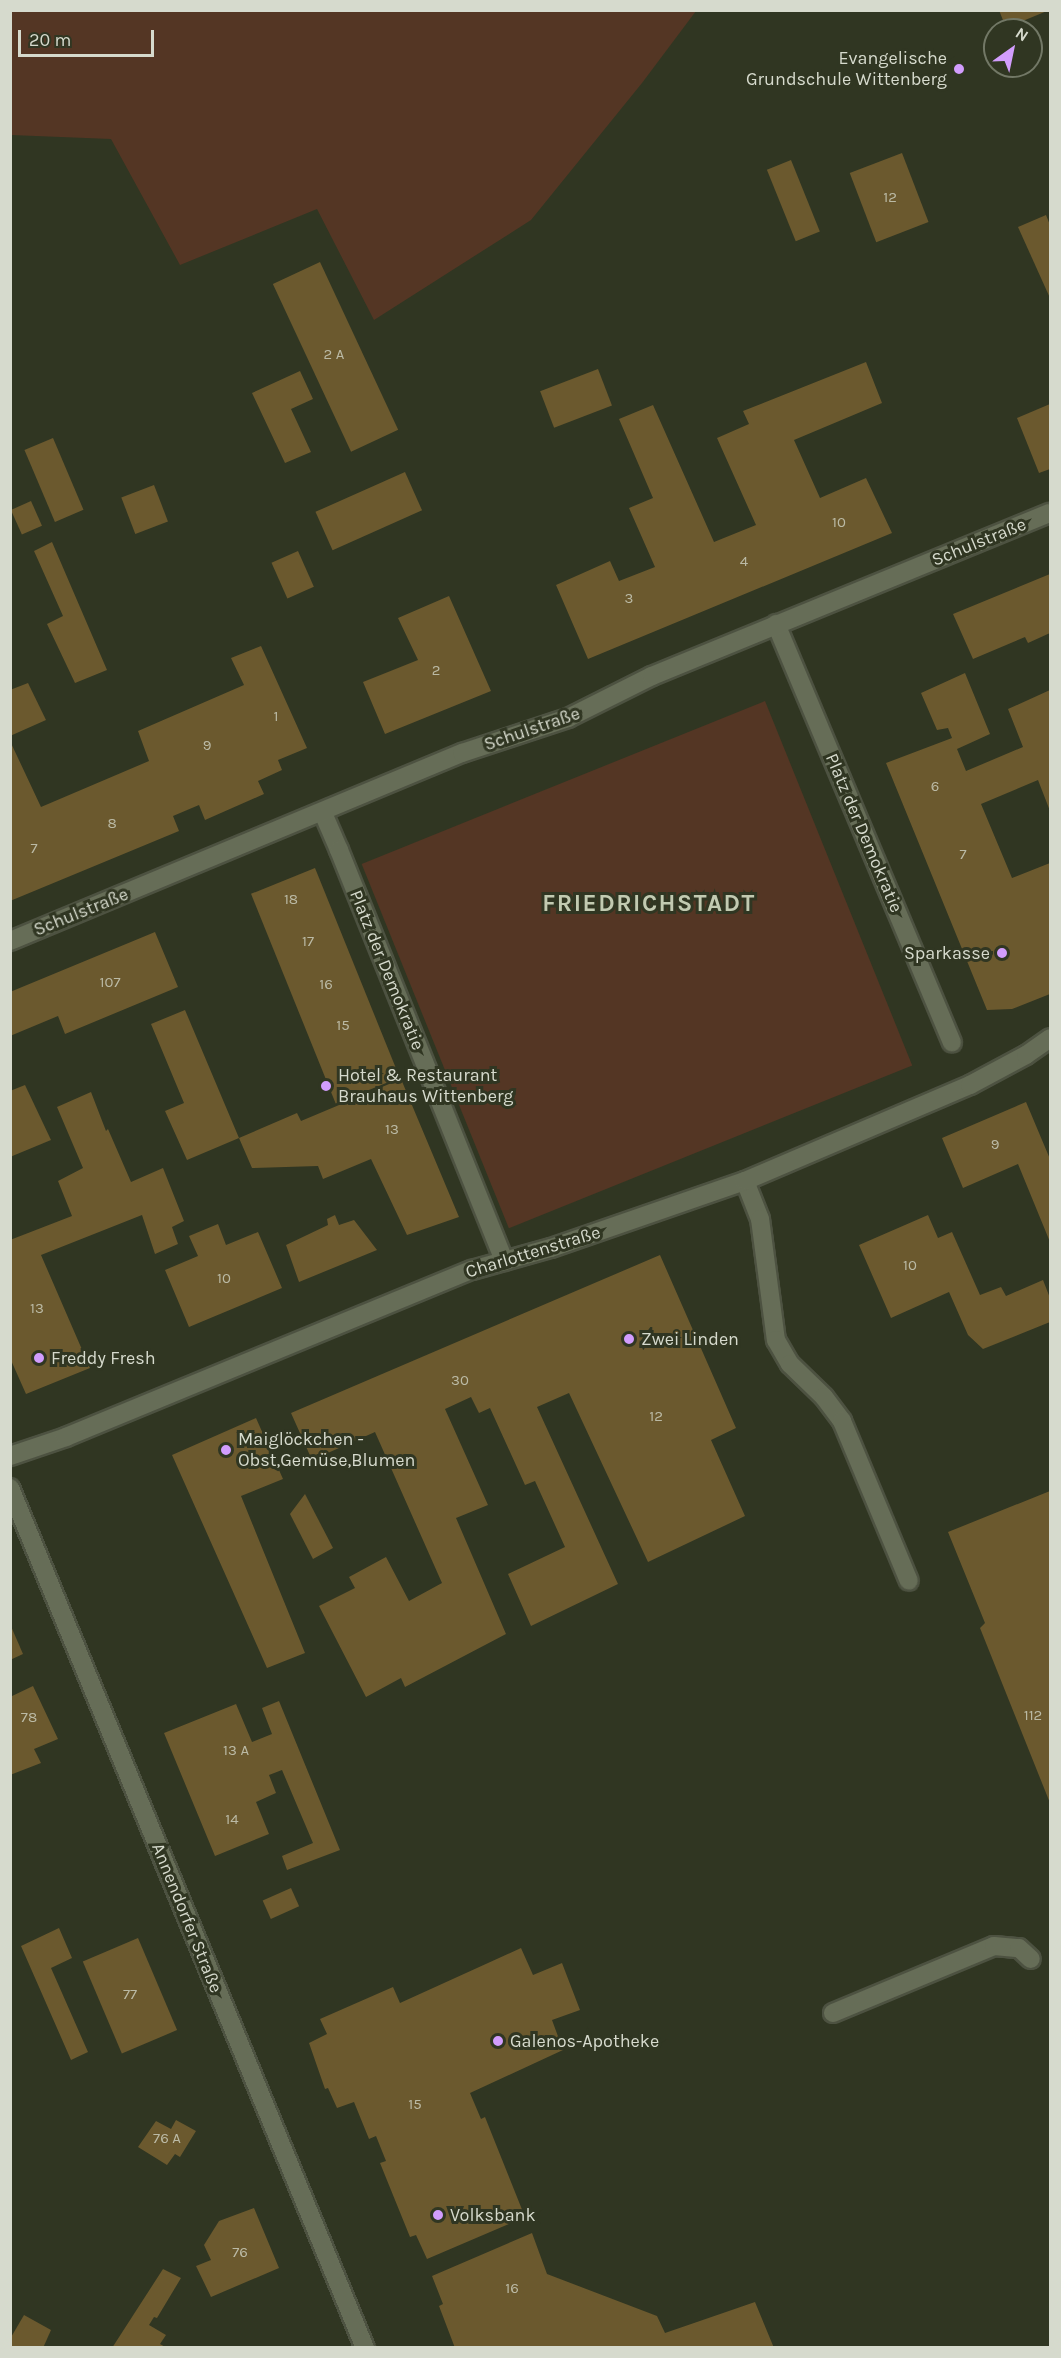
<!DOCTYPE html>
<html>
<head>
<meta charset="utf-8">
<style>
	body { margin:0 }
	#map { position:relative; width:1061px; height:2358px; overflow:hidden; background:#303622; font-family:Karla,sans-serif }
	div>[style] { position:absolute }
	.green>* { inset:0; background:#543624; transform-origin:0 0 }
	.building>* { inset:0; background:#6b592e; transform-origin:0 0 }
	.roads { filter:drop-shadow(2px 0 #4d5241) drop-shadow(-2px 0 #4d5241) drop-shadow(0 2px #4d5241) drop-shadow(0 -2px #4d5241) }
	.lane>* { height:18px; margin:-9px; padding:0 9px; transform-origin:9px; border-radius:9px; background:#666d57 }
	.street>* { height:18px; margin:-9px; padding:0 9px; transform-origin:9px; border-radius:9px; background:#666d57 }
	.secondary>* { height:18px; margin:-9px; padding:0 9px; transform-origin:9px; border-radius:9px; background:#666d57 }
	.dots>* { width:16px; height:16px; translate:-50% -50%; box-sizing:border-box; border:3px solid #303622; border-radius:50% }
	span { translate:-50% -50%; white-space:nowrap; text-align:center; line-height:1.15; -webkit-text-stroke:6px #303622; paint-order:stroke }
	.number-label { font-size:15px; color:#bbbaa5 }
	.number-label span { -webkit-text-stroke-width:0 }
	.poi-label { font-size:18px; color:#d6dacd }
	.right { translate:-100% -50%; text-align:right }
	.left { translate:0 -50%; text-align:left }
	.street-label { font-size:18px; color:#d6dacd }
	.district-label { font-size:24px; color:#c2cab1; font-weight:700; letter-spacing:1.5px }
	.frame { position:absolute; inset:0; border:12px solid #d6dacd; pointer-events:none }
	.north { position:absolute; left:983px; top:18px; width:60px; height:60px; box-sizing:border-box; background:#303622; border:2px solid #727866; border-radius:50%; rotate:33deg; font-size:16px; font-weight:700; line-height:24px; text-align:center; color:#d6dacd }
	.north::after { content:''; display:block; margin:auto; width:21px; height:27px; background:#d29dfd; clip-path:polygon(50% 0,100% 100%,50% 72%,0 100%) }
	.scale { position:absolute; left:18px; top:30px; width:136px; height:27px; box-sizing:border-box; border:3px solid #d6dacd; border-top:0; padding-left:8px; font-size:18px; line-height:21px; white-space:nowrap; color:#d6dacd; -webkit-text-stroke:4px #303622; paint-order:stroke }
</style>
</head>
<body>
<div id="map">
	<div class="green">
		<div style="clip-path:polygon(11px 10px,696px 10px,696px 11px,642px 83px,531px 220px,374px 320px,317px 209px,180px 265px,111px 139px,11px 135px)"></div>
		<div style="left:765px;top:701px;width:393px;height:435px;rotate:68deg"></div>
	</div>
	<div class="building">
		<div style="clip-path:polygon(999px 10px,1047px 10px,1047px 11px,1006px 28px)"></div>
		<div style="left:902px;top:153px;width:74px;height:56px;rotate:69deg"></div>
		<div style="left:791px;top:160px;width:77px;height:26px;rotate:68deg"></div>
		<div style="clip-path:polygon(1046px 215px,1050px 225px,1050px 298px,1018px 227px)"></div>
		<div style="left:320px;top:262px;width:185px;height:52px;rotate:65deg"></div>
		<div style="clip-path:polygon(866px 362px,882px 403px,794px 440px,820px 498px,866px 478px,892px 533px,588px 659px,556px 585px,610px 561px,619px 581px,655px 567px,629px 508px,653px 498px,619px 419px,653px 405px,714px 542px,756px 525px,717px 438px,749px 424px,743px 411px)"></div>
		<div style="left:598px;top:369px;width:39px;height:62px;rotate:69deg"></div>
		<div style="clip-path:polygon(300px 371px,313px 399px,291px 409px,311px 452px,285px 463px,252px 393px)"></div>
		<div style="clip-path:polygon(1050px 404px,1050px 469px,1039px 473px,1017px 418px)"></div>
		<div style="left:53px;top:438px;width:78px;height:31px;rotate:67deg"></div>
		<div style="left:405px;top:472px;width:42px;height:98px;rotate:66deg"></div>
		<div style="left:154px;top:485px;width:39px;height:35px;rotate:69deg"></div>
		<div style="left:31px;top:501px;width:27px;height:22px;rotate:66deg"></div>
		<div style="clip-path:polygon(52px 542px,107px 670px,75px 683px,47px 624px,63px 616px,34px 551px)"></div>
		<div style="left:298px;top:551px;width:39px;height:29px;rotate:66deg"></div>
		<div style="clip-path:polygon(1050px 574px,1050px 633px,1028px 643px,1025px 637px,973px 659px,953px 614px)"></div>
		<div style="clip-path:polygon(449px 596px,491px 691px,385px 734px,363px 682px,418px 660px,398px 618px)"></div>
		<div style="clip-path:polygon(261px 646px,307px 748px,278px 760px,282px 770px,258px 781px,264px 794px,205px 820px,199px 805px,173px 816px,179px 831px,10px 901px,10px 741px,41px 807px,149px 761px,138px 731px,244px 685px,231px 658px)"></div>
		<div style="clip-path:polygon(965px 673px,990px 734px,957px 749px,966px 771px,1023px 747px,1008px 709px,1050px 690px,1050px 811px,1038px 780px,981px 804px,1012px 878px,1050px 863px,1050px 994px,1012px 1009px,987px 1010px,886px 763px,952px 738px,948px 728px,937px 730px,921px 693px)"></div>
		<div style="clip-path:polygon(28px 683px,46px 720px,10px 736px,10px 690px)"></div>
		<div style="left:315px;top:868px;width:226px;height:69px;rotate:68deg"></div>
		<div style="clip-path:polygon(155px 932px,178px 987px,65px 1034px,58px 1016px,10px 1036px,10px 992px)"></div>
		<div style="clip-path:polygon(185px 1010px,239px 1138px,187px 1160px,165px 1111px,184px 1103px,151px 1024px)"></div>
		<div style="clip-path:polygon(401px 1079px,459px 1217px,407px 1235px,371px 1159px,323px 1179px,318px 1166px,252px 1168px,239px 1138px,297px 1113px,301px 1121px)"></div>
		<div style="clip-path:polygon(25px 1085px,51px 1140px,10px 1157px,10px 1091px)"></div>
		<div style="clip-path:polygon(91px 1092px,106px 1131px,108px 1129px,131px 1182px,163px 1168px,184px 1221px,172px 1227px,178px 1244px,155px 1254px,142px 1215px,41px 1255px,90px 1368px,26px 1394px,10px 1358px,10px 1240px,72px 1216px,58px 1181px,83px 1168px,57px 1107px)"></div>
		<div style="clip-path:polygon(1026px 1102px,1050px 1159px,1050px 1242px,1018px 1164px,963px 1188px,942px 1138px)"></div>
		<div style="clip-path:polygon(335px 1215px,339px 1225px,354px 1220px,377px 1250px,299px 1282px,286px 1245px,328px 1225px,327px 1219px)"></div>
		<div style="clip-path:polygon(928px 1215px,938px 1238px,952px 1232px,980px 1295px,1001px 1287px,1006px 1296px,1043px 1280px,1050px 1298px,1050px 1322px,983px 1349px,968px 1335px,949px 1292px,891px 1318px,859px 1245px)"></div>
		<div style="clip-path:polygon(218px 1224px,226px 1245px,258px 1232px,282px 1288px,189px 1327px,165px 1270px,198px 1256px,189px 1236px)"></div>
		<div style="clip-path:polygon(660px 1255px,736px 1428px,711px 1440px,745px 1516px,648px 1562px,569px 1393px,537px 1407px,618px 1584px,531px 1626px,508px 1574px,565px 1547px,535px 1481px,525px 1485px,490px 1408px,479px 1413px,471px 1397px,445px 1409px,488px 1505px,456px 1518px,506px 1634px,405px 1687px,401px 1678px,366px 1697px,319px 1606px,355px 1588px,349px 1577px,386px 1557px,409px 1601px,442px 1583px,375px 1432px,312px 1460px,291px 1413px)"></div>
		<div style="clip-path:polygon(256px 1418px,283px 1479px,241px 1496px,305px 1653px,267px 1668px,172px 1455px)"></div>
		<div style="clip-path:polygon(1050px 1491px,1050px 1803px,980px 1628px,985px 1623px,948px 1532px)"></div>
		<div style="clip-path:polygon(305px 1494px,333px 1548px,313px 1559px,290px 1514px)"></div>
		<div style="clip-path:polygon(10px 1624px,23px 1654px,10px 1660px)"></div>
		<div style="clip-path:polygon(33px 1686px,58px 1739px,34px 1749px,41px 1763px,10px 1775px,10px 1697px)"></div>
		<div style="clip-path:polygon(279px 1701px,340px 1850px,287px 1870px,282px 1856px,313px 1843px,282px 1770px,269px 1775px,276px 1793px,256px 1802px,269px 1834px,215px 1856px,164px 1733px,236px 1704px,252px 1742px,272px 1734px,262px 1708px)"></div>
		<div style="left:291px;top:1888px;width:20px;height:31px;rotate:66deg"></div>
		<div style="clip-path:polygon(59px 1928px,72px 1958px,51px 1968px,88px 2052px,71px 2060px,21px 1946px)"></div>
		<div style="left:138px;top:1938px;width:100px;height:60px;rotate:67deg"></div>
		<div style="clip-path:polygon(521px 1948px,533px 1975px,562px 1963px,580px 2010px,552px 2020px,563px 2050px,470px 2093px,481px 2119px,485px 2117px,525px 2217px,427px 2259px,416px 2235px,410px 2237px,380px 2163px,386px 2161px,376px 2136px,369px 2139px,354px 2102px,337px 2108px,328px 2088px,325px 2089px,309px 2043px,327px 2034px,320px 2019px,393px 1987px,400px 2003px)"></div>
		<div style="clip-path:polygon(176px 2120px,196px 2131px,180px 2157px,175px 2154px,167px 2165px,138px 2147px,156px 2121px,171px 2129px)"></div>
		<div style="clip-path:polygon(254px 2208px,279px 2268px,211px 2297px,196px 2266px,211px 2260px,204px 2245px,219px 2221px)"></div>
		<div style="clip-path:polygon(532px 2233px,547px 2274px,657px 2316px,665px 2333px,755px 2302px,774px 2348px,455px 2348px,439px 2306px,443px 2304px,432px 2276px)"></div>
		<div style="clip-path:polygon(163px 2269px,181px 2278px,157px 2318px,154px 2317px,149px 2325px,166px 2335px,160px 2344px,167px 2348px,112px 2348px)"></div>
		<div style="clip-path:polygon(24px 2315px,51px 2330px,43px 2348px,10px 2348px,10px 2339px)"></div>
	</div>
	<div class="roads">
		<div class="lane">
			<div style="left:323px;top:813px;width:40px;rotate:66.6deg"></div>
			<div style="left:745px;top:1181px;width:41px;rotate:68.5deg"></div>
			<div style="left:760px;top:1219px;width:122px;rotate:82.5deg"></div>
			<div style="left:776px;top:1340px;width:28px;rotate:60deg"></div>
			<div style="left:790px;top:1364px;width:47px;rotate:44.1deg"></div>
			<div style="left:824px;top:1397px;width:30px;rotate:53deg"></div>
			<div style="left:842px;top:1421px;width:173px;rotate:67.3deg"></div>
			<div style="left:833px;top:2013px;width:174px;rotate:-22.6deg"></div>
			<div style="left:994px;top:1946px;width:25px;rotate:5deg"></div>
			<div style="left:1019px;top:1948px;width:16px;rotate:43deg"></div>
		</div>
		<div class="street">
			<div style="left:776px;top:624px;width:454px;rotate:67.2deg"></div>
			<div style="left:339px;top:850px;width:443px;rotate:68.1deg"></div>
			<div style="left:10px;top:1456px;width:59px;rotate:-18.7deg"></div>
			<div style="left:66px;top:1437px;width:439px;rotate:-22.4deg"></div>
			<div style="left:472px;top:1270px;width:82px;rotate:-15.6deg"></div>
			<div style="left:551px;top:1248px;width:205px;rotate:-19.1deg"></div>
			<div style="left:745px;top:1181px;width:245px;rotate:-23.1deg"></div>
			<div style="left:970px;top:1085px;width:64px;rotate:-28.2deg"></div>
			<div style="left:1026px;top:1055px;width:29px;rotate:-35deg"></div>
		</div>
		<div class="secondary">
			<div style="left:10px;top:941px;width:490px;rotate:-22.6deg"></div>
			<div style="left:462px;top:753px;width:112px;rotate:-18.3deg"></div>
			<div style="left:568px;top:718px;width:94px;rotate:-26.6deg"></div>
			<div style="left:652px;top:676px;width:430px;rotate:-22.3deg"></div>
			<div style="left:10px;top:1488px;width:930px;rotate:67.57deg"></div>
		</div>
	</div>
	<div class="dots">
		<div style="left:959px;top:69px;background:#d29dfd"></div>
		<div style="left:1002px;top:953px;background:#d29dfd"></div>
		<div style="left:326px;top:1086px;background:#d29dfd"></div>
		<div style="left:629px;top:1339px;background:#d29dfd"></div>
		<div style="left:39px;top:1358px;background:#d29dfd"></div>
		<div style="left:226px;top:1450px;background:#d29dfd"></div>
		<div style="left:498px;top:2041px;background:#d29dfd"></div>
		<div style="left:438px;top:2215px;background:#d29dfd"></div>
	</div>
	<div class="number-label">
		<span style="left:890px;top:198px">12</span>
		<span style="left:334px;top:355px">2 A</span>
		<span style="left:839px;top:523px">10</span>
		<span style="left:744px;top:562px">4</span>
		<span style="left:629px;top:599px">3</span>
		<span style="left:436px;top:671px">2</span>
		<span style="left:276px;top:717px">1</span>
		<span style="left:207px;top:746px">9</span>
		<span style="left:935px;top:787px">6</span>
		<span style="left:112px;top:824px">8</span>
		<span style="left:34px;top:849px">7</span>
		<span style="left:963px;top:855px">7</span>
		<span style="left:291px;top:900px">18</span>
		<span style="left:308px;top:942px">17</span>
		<span style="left:110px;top:983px">107</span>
		<span style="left:326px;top:985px">16</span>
		<span style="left:343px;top:1026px">15</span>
		<span style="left:392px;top:1130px">13</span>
		<span style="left:995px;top:1145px">9</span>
		<span style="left:910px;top:1266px">10</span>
		<span style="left:224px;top:1279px">10</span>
		<span style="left:37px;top:1309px">13</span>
		<span style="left:460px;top:1381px">30</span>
		<span style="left:656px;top:1417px">12</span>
		<span style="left:1033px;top:1716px">112</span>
		<span style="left:29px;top:1718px">78</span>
		<span style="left:236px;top:1751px">13 A</span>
		<span style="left:232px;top:1820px">14</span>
		<span style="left:130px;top:1995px">77</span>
		<span style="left:415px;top:2105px">15</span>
		<span style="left:167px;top:2139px">76 A</span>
		<span style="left:240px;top:2253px">76</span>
		<span style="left:512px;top:2289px">16</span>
	</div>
	<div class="poi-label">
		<span class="right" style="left:947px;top:69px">Evangelische<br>Grundschule Wittenberg</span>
		<span class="right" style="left:990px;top:953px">Sparkasse</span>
		<span class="left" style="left:338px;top:1086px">Hotel &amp; Restaurant<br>Brauhaus Wittenberg</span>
		<span class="left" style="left:641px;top:1339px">Zwei Linden</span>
		<span class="left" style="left:51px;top:1358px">Freddy Fresh</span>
		<span class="left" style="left:238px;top:1450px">Maiglöckchen -<br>Obst,Gemüse,Blumen</span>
		<span class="left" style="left:510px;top:2041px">Galenos-Apotheke</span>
		<span class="left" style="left:450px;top:2215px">Volksbank</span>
	</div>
	<div class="street-label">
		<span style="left:979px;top:542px;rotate:-22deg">Schulstraße</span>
		<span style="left:532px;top:729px;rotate:-19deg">Schulstraße</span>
		<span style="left:864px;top:833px;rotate:67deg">Platz der Demokratie</span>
		<span style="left:81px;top:912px;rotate:-22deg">Schulstraße</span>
		<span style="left:387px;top:970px;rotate:68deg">Platz der Demokratie</span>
		<span style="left:533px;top:1252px;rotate:-17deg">Charlottenstraße</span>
		<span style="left:187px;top:1918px;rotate:68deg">Annendorfer Straße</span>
	</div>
	<div class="district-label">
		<span style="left:649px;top:904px">FRIEDRICHSTADT</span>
	</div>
	<div class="frame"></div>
	<div class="north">N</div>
	<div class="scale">20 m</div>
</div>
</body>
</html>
